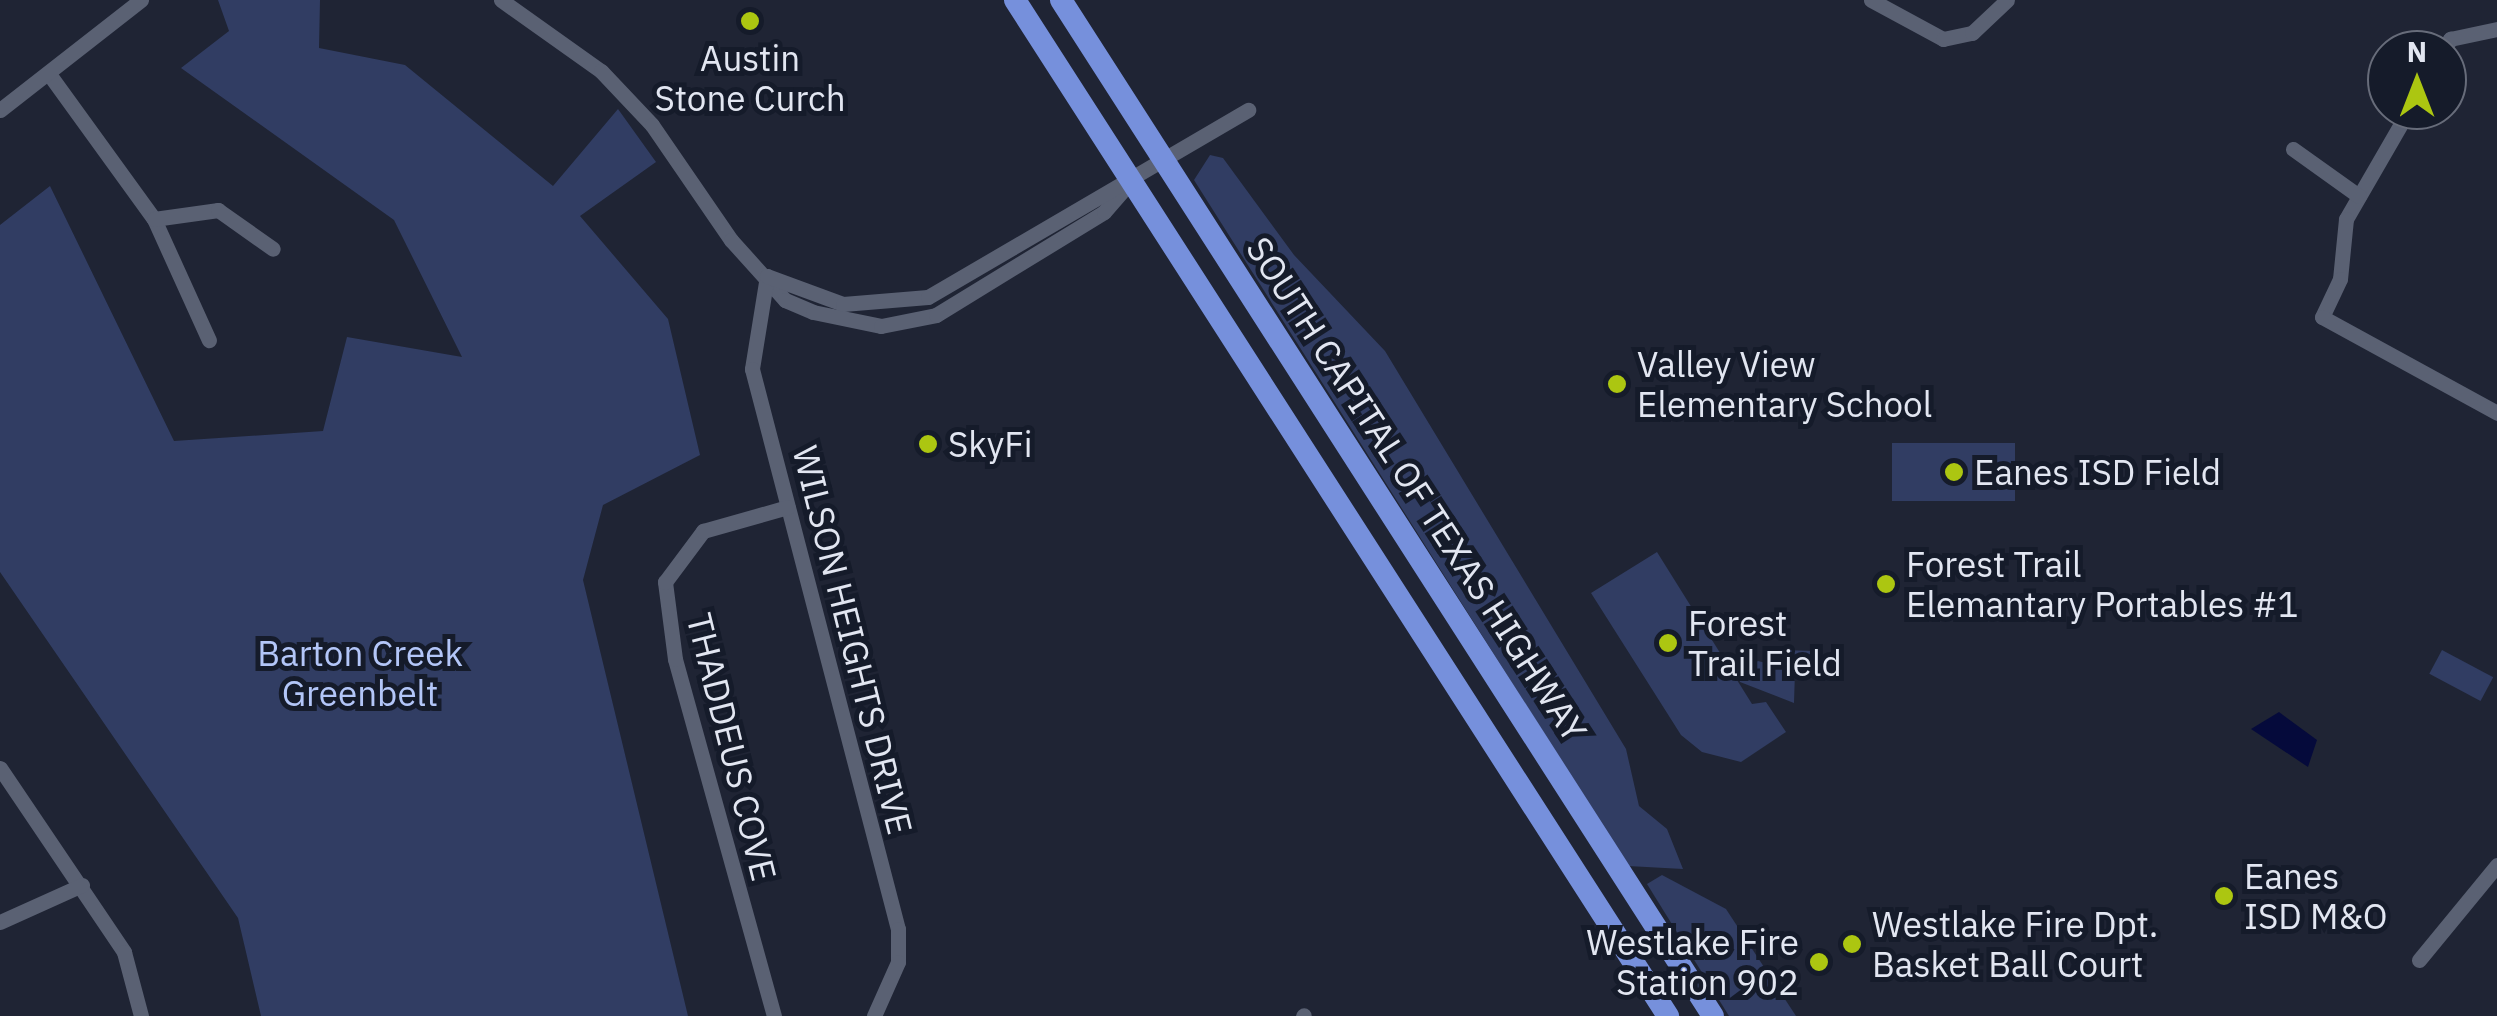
<!DOCTYPE html>
<html>
<head>
<meta charset="utf-8">
<style>
	body { margin:0 }
	#map { position:relative; width:2497px; height:1016px; overflow:hidden; background:#1f2434; font-family:"IBM Plex Sans",sans-serif }
	div>[style] { position:absolute }
	.green>* { inset:0; background:#313d63; transform-origin:0 0 }
	.water>* { inset:0; background:#050a3b }
	.minor>* { height:15px; margin:-7.5px; padding:0 7.5px; transform-origin:7.5px; border-radius:7.5px; background:#5a6173 }
	.highway>* { height:22px; margin:-11px; padding:0 11px; transform-origin:11px; border-radius:11px; background:#7690dc }
	.dots>* { width:28px; height:28px; translate:-50% -50%; box-sizing:border-box; border:5px solid #151b2a; border-radius:50% }
	span { translate:-50% -50%; white-space:nowrap; text-align:center; line-height:1.15; -webkit-text-stroke:10px #151b2a; paint-order:stroke }
	.poi-label { font-size:35px; color:#e2e6f1 }
	.left { translate:0 -50%; text-align:left }
	.right { translate:-100% -50%; text-align:right }
	.street-label { font-size:35px; color:#e2e6f1 }
	.park-label { font-size:35px; color:#b3c6f8 }
	.north { position:absolute; left:2367px; top:30px; width:100px; height:100px; box-sizing:border-box; background:#151b2a; border:2px solid #676c7a; border-radius:50%; rotate:0deg; font-size:28px; font-weight:700; line-height:40px; text-align:center; color:#e2e6f1 }
	.north::after { content:''; display:block; margin:auto; width:35px; height:45px; background:#acc611; clip-path:polygon(50% 0,100% 100%,50% 72%,0 100%) }
</style>
</head>
<body>
<div id="map">
	<div class="green">
		<div style="clip-path:polygon(218px 0,320px 0,319px 48px,405px 65px,553px 186px,618px 109px,656px 162px,580px 216px,668px 319px,700px 455px,603px 505px,583px 580px,688px 1016px,261px 1016px,238px 918px,0 572px,0 225px,50px 186px,174px 441px,323px 431px,347px 337px,462px 357px,394px 220px,181px 68px,229px 31px)"></div>
		<div style="clip-path:polygon(1210px 155px,1223px 158px,1294px 255px,1385px 351px,1626px 749px,1639px 806px,1667px 829px,1683px 869px,1628px 866px,1194px 180px)"></div>
		<div style="left:1892px;top:443px;width:123px;height:58px"></div>
		<div style="clip-path:polygon(1657px 552px,1752px 704px,1766px 702px,1786px 732px,1741px 762px,1702px 752px,1681px 735px,1591px 593px)"></div>
		<div style="clip-path:polygon(1781px 650px,1815px 651px,1806px 678px,1795px 671px,1794px 703px,1740px 682px,1737px 671px,1758px 661px,1790px 669px,1776px 663px)"></div>
		<div style="left:2442px;top:650px;width:58px;height:27px;rotate:28deg"></div>
		<div style="clip-path:polygon(1662px 875px,1726px 909px,1796px 1016px,1729px 1016px,1647px 884px)"></div>
	</div>
	<div class="water">
		<div style="clip-path:polygon(2279px 712px,2317px 740px,2308px 767px,2251px 729px)"></div>
	</div>
	<div class="minor">
		<div style="left:501px;top:0;width:123px;rotate:35.4deg"></div>
		<div style="left:601px;top:71px;width:74px;rotate:46.6deg"></div>
		<div style="left:652px;top:125px;width:140px;rotate:55.5deg"></div>
		<div style="left:731px;top:240px;width:81px;rotate:48deg"></div>
		<div style="left:785px;top:300px;width:30px;rotate:23deg"></div>
		<div style="left:813px;top:312px;width:69px;rotate:11.6deg"></div>
		<div style="left:881px;top:326px;width:56px;rotate:-11.3deg"></div>
		<div style="left:936px;top:315px;width:197px;rotate:-31.5deg"></div>
		<div style="left:1104px;top:212px;width:41px;rotate:-48.9deg"></div>
		<div style="left:1871px;top:0;width:82px;rotate:28.4deg"></div>
		<div style="left:1943px;top:39px;width:30px;rotate:-12deg"></div>
		<div style="left:1972px;top:33px;width:48px;rotate:-43.3deg"></div>
		<div style="left:2444px;top:50px;width:13px;rotate:-61deg"></div>
		<div style="left:2450px;top:39px;width:48px;rotate:-12deg"></div>
		<div style="left:49px;top:74px;width:179px;rotate:54.1deg"></div>
		<div style="left:154px;top:219px;width:133px;rotate:65.6deg"></div>
		<div style="left:0;top:110px;width:179px;rotate:-38deg"></div>
		<div style="left:2409px;top:110px;width:126px;rotate:120deg"></div>
		<div style="left:2346px;top:219px;width:60px;rotate:95.7deg"></div>
		<div style="left:2340px;top:279px;width:42px;rotate:115.3deg"></div>
		<div style="left:2322px;top:317px;width:200px;rotate:28.7deg"></div>
		<div style="left:2293px;top:149px;width:81px;rotate:35.5deg"></div>
		<div style="left:154px;top:219px;width:65px;rotate:-8deg"></div>
		<div style="left:218px;top:210px;width:67px;rotate:35.3deg"></div>
		<div style="left:767px;top:276px;width:94px;rotate:99.2deg"></div>
		<div style="left:752px;top:369px;width:579px;rotate:75.39deg"></div>
		<div style="left:898px;top:929px;width:33px;rotate:90deg"></div>
		<div style="left:898px;top:962px;width:59px;rotate:114deg"></div>
		<div style="left:767px;top:276px;width:81px;rotate:20.2deg"></div>
		<div style="left:843px;top:304px;width:85px;rotate:-4.7deg"></div>
		<div style="left:928px;top:297px;width:371px;rotate:-30.3deg"></div>
		<div style="left:0;top:768px;width:222px;rotate:56deg"></div>
		<div style="left:124px;top:952px;width:66px;rotate:75.1deg"></div>
		<div style="left:0;top:922px;width:90px;rotate:-24.3deg"></div>
		<div style="left:2419px;top:960px;width:123px;rotate:-50.6deg"></div>
		<div style="left:774px;top:1016px;width:370px;rotate:-105.5deg"></div>
		<div style="left:675px;top:659px;width:78px;rotate:-97.4deg"></div>
		<div style="left:665px;top:582px;width:64px;rotate:-53.3deg"></div>
		<div style="left:703px;top:531px;width:88px;rotate:-15.8deg"></div>
		<div style="left:1303px;top:1016px;width:1px;rotate:-45deg"></div>
	</div>
	<div class="highway">
		<div style="left:1015px;top:0;width:1208px;rotate:57.27deg"></div>
		<div style="left:1061px;top:0;width:1207px;rotate:57.31deg"></div>
	</div>
	<div class="dots">
		<div style="left:750px;top:21px;background:#acc611"></div>
		<div style="left:1617px;top:384px;background:#acc611"></div>
		<div style="left:928px;top:444px;background:#acc611"></div>
		<div style="left:1954px;top:472px;background:#acc611"></div>
		<div style="left:1886px;top:584px;background:#acc611"></div>
		<div style="left:1668px;top:643px;background:#acc611"></div>
		<div style="left:2224px;top:896px;background:#acc611"></div>
		<div style="left:1852px;top:944px;background:#acc611"></div>
		<div style="left:1819px;top:962px;background:#acc611"></div>
	</div>
	<div class="poi-label">
		<span style="left:750px;top:78px">Austin<br>Stone Curch</span>
		<span class="left" style="left:1637px;top:384px">Valley View<br>Elementary School</span>
		<span class="left" style="left:948px;top:444px">SkyFi</span>
		<span class="left" style="left:1974px;top:472px">Eanes ISD Field</span>
		<span class="left" style="left:1906px;top:584px">Forest Trail<br>Elemantary Portables #1</span>
		<span class="left" style="left:1688px;top:643px">Forest<br>Trail Field</span>
		<span class="left" style="left:2244px;top:896px">Eanes<br>ISD M&amp;O</span>
		<span class="left" style="left:1872px;top:944px">Westlake Fire Dpt.<br>Basket Ball Court</span>
		<span class="right" style="left:1799px;top:962px">Westlake Fire<br>Station 902</span>
	</div>
	<div class="street-label">
		<span style="left:1417px;top:489px;rotate:57deg">SOUTH CAPITAL OF TEXAS HIGHWAY</span>
		<span style="left:853px;top:640px;rotate:76deg">WILSON HEIGHTS DRIVE</span>
		<span style="left:732px;top:747px;rotate:76deg">THADDEUS COVE</span>
	</div>
	<div class="park-label">
		<span style="left:360px;top:673px">Barton Creek<br>Greenbelt</span>
	</div>
	<div class="north">N</div>
</div>
</body>
</html>
